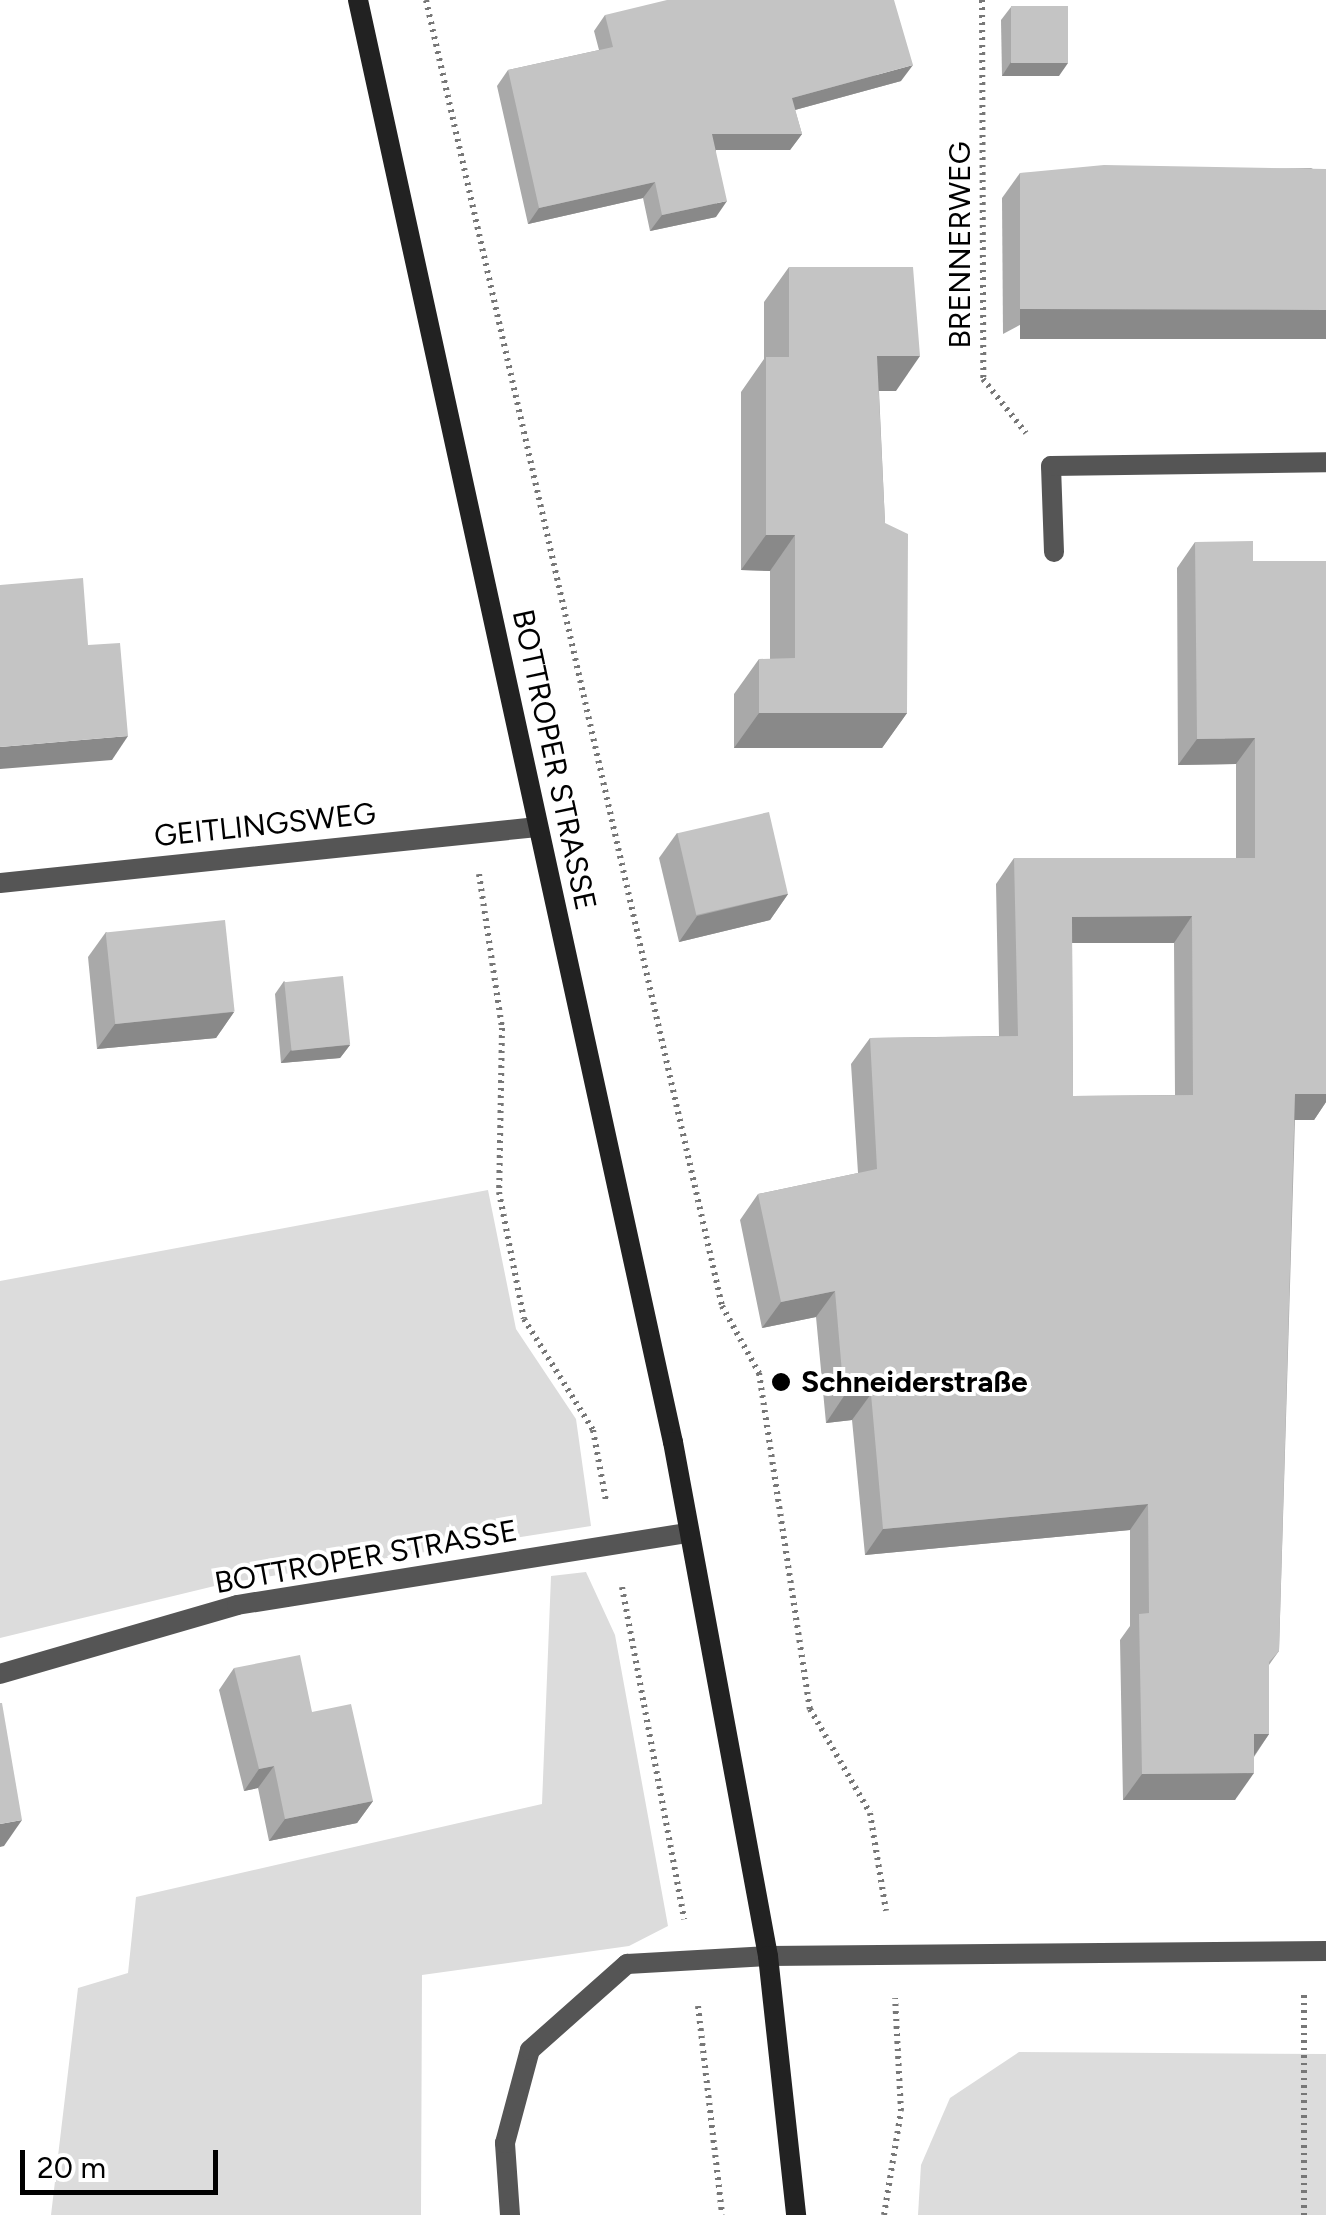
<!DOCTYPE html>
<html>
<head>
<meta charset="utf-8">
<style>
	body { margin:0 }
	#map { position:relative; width:1326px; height:2215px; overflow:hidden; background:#fff; font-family:Figtree,sans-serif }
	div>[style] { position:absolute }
	.green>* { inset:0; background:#dcdcdc }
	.path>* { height:6px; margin-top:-3px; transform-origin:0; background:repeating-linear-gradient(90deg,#777 0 2.5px,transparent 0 7.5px) }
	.service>* { height:20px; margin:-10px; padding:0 10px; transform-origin:10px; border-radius:10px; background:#555 }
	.minor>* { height:20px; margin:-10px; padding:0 10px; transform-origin:10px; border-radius:10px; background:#555 }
	.tertiary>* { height:20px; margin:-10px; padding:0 10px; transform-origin:10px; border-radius:10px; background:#555 }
	.secondary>* { height:20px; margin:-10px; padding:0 10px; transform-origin:10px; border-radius:10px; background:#222 }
	.wall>* { inset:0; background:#a9a9a9 }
	.shaded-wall>* { inset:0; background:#898989; transform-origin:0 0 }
	.building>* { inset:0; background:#c4c4c4; transform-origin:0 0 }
	.dots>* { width:28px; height:28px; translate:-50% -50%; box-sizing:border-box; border:5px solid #fff; border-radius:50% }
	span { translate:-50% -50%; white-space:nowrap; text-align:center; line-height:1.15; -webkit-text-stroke:8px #fff; paint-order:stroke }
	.street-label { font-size:30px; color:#000 }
	.poi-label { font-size:30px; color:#000; font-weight:700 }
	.left { translate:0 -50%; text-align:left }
	.scale { position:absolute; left:20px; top:2150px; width:198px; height:45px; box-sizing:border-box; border:5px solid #000; border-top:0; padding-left:12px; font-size:30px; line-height:35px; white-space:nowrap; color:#000; -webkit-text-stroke:8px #fff; paint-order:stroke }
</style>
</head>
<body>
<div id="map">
	<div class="green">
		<div style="clip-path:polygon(488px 1190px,516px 1329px,576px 1419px,591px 1526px,227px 1583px,0 1638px,0 1281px)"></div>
		<div style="clip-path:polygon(586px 1572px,615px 1635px,668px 1926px,629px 1946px,422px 1975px,421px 2215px,51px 2215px,78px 1988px,128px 1973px,136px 1897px,542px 1804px,551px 1576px)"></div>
		<div style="clip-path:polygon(1019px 2052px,1326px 2054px,1326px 2215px,918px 2215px,921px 2165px,950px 2098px)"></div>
	</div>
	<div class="path">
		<div style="left:426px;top:0;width:1339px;rotate:77.23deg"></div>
		<div style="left:722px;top:1306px;width:77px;rotate:61.1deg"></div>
		<div style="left:759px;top:1373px;width:340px;rotate:81.4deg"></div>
		<div style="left:810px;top:1709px;width:120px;rotate:60deg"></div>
		<div style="left:870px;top:1813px;width:99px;rotate:80.7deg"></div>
		<div style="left:982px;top:0;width:379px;rotate:89.8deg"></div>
		<div style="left:983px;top:379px;width:69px;rotate:51.5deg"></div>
		<div style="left:479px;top:874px;width:156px;rotate:81.5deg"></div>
		<div style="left:502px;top:1028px;width:164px;rotate:91deg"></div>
		<div style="left:499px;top:1192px;width:129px;rotate:78.9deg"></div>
		<div style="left:524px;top:1319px;width:131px;rotate:58.1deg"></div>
		<div style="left:593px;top:1430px;width:72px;rotate:79.6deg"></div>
		<div style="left:622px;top:1587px;width:338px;rotate:79.4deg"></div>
		<div style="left:698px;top:2006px;width:210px;rotate:83.4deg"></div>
		<div style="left:884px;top:2215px;width:105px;rotate:-80.7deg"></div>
		<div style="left:901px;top:2111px;width:113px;rotate:-93deg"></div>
		<div style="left:1304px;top:2215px;width:223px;rotate:-90deg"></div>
	</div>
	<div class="service">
		<div style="left:510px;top:2215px;width:72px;rotate:-94deg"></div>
		<div style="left:505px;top:2143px;width:96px;rotate:-75deg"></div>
		<div style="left:530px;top:2050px;width:130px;rotate:-41.6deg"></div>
		<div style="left:627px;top:1964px;width:141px;rotate:-3.2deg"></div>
	</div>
	<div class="minor">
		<div style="left:1054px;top:552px;width:86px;rotate:-92deg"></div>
		<div style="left:1051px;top:466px;width:275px;rotate:-0.8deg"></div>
		<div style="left:0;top:883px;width:540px;rotate:-5.95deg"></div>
		<div style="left:0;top:1674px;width:247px;rotate:-16.2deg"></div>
		<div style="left:237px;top:1605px;width:458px;rotate:-9.1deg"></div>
	</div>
	<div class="tertiary">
		<div style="left:768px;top:1956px;width:558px;rotate:-0.51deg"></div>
	</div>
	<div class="secondary">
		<div style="left:358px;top:0;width:1476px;rotate:77.68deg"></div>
		<div style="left:673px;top:1442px;width:523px;rotate:79.53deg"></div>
		<div style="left:768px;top:1956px;width:261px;rotate:83.8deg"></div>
	</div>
	<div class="wall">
		<div style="clip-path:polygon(1011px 7px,1059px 76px,1002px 76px,1001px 20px)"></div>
		<div style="clip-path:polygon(605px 15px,901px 81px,795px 110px,802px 134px,790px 150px,716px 150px,716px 217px,650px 231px,643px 198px,528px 224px,497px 86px,508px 70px,599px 50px,594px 31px)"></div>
		<div style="clip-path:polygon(1313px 168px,1003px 334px,1002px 198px,1020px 173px)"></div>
		<div style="clip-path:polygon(789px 267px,896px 391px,879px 391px,885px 523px,907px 713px,882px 748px,734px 748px,734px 694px,759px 659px,770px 659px,770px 571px,741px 570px,741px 392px,764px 359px,764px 302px)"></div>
		<div style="clip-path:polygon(evenodd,1195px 542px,1253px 561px,1326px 561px,1326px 1102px,1314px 1120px,1295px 1120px,1279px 1651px,1269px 1665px,1269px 1734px,1254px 1757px,1235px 1800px,1123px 1800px,1120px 1640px,1130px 1626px,1130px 1530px,865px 1555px,852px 1420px,826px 1423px,816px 1317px,762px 1328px,740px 1220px,758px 1194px,858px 1173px,851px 1064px,870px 1038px,999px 1036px,996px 884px,1014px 858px,1236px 858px,1236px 764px,1178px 765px,1177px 568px,1195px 542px,1072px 943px,1174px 943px,1175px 1095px,1073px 1096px,1072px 943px)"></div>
		<div style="clip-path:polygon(677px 833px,788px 894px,770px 920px,679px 942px,659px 858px)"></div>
		<div style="clip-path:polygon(106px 932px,234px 1012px,216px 1038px,97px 1049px,88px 957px)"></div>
		<div style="clip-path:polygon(284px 981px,350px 1045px,340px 1058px,281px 1063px,275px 994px)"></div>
		<div style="clip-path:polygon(234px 1668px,312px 1712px,373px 1801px,357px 1823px,269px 1841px,258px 1788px,244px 1791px,219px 1690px)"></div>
	</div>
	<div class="shaded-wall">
		<div style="clip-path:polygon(1011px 62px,1068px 63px,1059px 76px,1002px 76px)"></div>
		<div style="clip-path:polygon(913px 65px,901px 81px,780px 114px,792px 98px)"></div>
		<div style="clip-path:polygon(712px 134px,802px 134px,790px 150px,701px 150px)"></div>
		<div style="clip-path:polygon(655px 182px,643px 198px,528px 224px,539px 208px)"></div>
		<div style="clip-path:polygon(727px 201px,716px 217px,650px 231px,662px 215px)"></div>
		<div style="left:1020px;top:309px;width:306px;height:30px"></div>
		<div style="clip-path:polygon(877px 356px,920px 356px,896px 391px,852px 391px)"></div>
		<div style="clip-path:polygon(766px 535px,795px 535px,770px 571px,741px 570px)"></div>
		<div style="clip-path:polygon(759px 713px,907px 713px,882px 748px,734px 748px)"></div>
		<div style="clip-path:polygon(128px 736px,112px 760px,0 769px,0 747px)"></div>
		<div style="clip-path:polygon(1255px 738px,1236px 764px,1178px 765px,1197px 739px)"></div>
		<div style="clip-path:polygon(788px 894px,770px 920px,679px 942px,697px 916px)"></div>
		<div style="clip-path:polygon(1192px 916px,1174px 943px,1054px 943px,1072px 917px)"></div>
		<div style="clip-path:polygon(234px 1012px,216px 1038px,97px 1049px,115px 1024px)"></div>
		<div style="clip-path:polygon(350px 1045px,340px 1058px,281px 1063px,291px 1050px)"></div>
		<div style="clip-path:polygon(1295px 1094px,1326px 1094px,1326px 1102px,1314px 1120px,1277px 1120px)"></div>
		<div style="clip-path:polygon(835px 1291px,816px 1317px,762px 1328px,781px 1302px)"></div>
		<div style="clip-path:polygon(871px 1394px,852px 1420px,826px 1423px,844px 1396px)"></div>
		<div style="clip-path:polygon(1148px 1504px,1130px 1530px,865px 1555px,883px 1529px)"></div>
		<div style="clip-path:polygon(1254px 1734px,1269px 1734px,1251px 1760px)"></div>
		<div style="clip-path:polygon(274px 1766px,258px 1788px,244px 1791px,259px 1769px)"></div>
		<div style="clip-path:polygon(1254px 1773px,1235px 1800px,1123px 1800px,1142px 1774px)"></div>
		<div style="clip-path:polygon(373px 1801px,357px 1823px,269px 1841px,285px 1819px)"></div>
		<div style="clip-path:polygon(22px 1820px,4px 1846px,0 1847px,0 1824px)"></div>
	</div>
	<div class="building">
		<div style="clip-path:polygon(667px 0,894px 0,913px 65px,792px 98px,802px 134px,712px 134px,727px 201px,662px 215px,655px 182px,539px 208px,508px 70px,613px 47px,605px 15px)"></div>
		<div style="left:1068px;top:6px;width:57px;height:57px;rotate:90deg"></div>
		<div style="clip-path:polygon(1104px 165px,1326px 169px,1326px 310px,1020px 309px,1020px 173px)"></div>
		<div style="clip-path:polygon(789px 267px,913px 267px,920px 356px,877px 356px,885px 523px,908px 534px,907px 713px,759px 713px,759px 659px,795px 658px,795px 535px,766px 535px,766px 357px,789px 357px)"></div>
		<div style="clip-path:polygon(evenodd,1253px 541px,1253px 561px,1326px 561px,1326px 1094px,1295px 1094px,1279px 1651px,1269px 1662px,1269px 1734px,1254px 1734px,1254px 1773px,1142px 1774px,1139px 1614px,1149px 1613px,1148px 1504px,883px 1529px,871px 1394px,844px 1396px,835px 1291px,781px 1302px,758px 1194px,877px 1169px,870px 1038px,1018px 1036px,1014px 858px,1255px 858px,1255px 738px,1197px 739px,1195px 542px,1253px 541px,1192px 916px,1193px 1095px,1073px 1096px,1072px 917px,1192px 916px)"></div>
		<div style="clip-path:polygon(83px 578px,88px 645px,120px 643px,128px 736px,0 747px,0 585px)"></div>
		<div style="left:769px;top:812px;width:84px;height:94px;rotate:77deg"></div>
		<div style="left:225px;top:920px;width:92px;height:120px;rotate:84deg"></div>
		<div style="left:343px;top:976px;width:69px;height:59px;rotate:84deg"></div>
		<div style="clip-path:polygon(300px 1655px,312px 1712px,351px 1704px,373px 1801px,285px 1819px,274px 1766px,259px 1769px,234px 1668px)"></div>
		<div style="clip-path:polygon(0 1703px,2px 1703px,22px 1820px,0 1824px)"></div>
	</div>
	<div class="dots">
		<div style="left:781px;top:1382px;background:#000"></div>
	</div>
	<div class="street-label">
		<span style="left:960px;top:245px;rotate:-90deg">BRENNERWEG</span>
		<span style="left:554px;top:760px;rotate:78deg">BOTTROPER STRASSE</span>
		<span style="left:265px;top:825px;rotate:-6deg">GEITLINGSWEG</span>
		<span style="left:366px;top:1557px;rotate:-10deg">BOTTROPER STRASSE</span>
	</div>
	<div class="poi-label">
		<span class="left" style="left:801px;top:1382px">Schneiderstraße</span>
	</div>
	<div class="scale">20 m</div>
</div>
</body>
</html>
